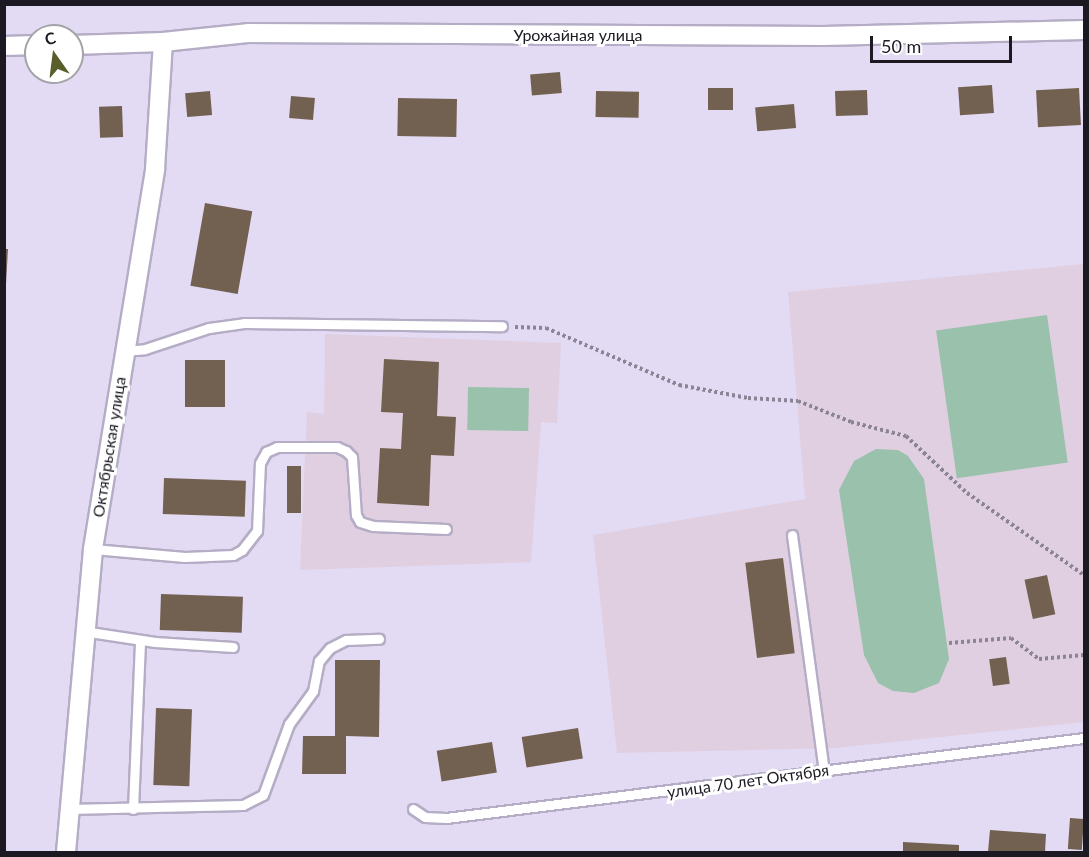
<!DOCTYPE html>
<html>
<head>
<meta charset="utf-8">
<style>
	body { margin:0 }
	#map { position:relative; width:1089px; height:857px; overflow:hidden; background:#e3daf3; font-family:Lato,sans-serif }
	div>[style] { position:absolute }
	.education>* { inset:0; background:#e0cfe1 }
	.green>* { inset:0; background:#99c1ab; transform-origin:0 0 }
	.building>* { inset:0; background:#726150; transform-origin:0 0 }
	.path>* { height:4px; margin-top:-2px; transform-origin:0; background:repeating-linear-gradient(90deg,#8a8495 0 3px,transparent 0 6px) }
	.roads { filter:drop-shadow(2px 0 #b5adc5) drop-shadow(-2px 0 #b5adc5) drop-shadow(0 2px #b5adc5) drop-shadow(0 -2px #b5adc5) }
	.service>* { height:9px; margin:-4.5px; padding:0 4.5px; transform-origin:4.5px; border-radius:4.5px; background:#fff }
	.minor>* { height:18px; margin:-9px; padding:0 9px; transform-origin:9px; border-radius:9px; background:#fff }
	span { translate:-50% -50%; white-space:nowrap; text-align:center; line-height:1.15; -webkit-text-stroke:6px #fff; paint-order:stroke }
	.street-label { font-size:16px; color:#1c1922 }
	.frame { position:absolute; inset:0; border:6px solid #1c1922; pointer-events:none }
	.north { position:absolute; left:24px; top:24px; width:60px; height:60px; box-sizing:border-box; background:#fff; border:2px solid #a4a3a7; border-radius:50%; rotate:346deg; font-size:16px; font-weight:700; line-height:24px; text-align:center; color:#1c1922 }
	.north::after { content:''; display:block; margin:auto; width:21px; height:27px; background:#5a5e2b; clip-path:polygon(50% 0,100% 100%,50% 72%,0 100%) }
	.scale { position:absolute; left:870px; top:36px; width:142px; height:27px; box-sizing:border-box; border:3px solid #1c1922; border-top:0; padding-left:8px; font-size:18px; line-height:21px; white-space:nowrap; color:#1c1922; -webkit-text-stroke:4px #fff; paint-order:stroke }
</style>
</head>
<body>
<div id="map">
	<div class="education">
		<div style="clip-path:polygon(1084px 264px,1084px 722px,835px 748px,617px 753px,593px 535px,805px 499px,788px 292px)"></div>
		<div style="clip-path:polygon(325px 334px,561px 343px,557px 423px,541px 422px,531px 562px,300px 570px,307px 412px,324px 414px)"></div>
	</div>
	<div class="green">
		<div style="left:1047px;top:315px;width:149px;height:112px;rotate:82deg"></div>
		<div style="left:468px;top:387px;width:61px;height:43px;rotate:1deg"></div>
		<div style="clip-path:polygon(876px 449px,898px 450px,908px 456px,924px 479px,949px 659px,939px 683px,914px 693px,893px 691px,878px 683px,864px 655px,839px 490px,854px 461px)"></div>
	</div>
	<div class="building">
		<div style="left:560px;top:72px;width:21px;height:30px;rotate:85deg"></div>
		<div style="left:992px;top:85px;width:28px;height:34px;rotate:86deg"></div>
		<div style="left:733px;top:88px;width:22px;height:25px;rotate:90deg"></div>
		<div style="left:1079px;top:88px;width:37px;height:43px;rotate:87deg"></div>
		<div style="left:867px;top:90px;width:25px;height:32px;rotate:88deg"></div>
		<div style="left:210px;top:91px;width:24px;height:25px;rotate:85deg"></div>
		<div style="left:596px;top:91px;width:43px;height:26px;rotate:1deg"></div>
		<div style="left:291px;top:96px;width:24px;height:22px;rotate:5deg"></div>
		<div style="left:398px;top:98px;width:59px;height:38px;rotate:1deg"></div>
		<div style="left:794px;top:104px;width:24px;height:39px;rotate:85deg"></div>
		<div style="left:122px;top:106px;width:31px;height:23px;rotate:88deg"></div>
		<div style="left:205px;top:203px;width:48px;height:84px;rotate:10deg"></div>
		<div style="clip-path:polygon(4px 249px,8px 249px,6px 284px,4px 283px)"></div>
		<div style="clip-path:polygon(384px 359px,439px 362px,437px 416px,456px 417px,454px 456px,431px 455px,429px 506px,377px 503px,380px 448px,401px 449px,403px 413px,381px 412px)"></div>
		<div style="left:185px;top:360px;width:40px;height:47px"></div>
		<div style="left:287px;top:466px;width:14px;height:47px"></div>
		<div style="left:164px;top:478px;width:82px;height:36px;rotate:2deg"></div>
		<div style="left:783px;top:558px;width:96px;height:38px;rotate:83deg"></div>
		<div style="left:1047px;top:575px;width:40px;height:23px;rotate:78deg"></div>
		<div style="left:161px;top:594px;width:82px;height:36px;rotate:2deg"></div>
		<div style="left:1006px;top:657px;width:27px;height:17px;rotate:82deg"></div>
		<div style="clip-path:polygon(335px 660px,380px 660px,379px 737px,346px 736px,346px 774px,302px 774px,303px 736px,335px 736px)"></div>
		<div style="left:156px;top:708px;width:36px;height:77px;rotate:2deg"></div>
		<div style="left:578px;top:728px;width:31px;height:57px;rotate:81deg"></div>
		<div style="left:492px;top:742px;width:31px;height:56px;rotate:81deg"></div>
		<div style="left:1070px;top:818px;width:14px;height:31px;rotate:4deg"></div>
		<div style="clip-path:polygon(990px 830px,1046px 834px,1045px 852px,988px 852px)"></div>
		<div style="clip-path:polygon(903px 842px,959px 845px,959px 852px,903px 852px)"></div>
	</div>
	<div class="path">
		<div style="left:515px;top:327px;width:31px;rotate:2deg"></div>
		<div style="left:546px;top:328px;width:145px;rotate:23.2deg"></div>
		<div style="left:679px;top:385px;width:70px;rotate:10.7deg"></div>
		<div style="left:748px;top:398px;width:50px;rotate:3.4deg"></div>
		<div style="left:798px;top:401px;width:57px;rotate:21.6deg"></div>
		<div style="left:851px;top:422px;width:57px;rotate:14.3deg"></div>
		<div style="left:906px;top:436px;width:83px;rotate:43.1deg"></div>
		<div style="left:967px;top:493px;width:143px;rotate:35deg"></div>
		<div style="left:949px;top:643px;width:62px;rotate:-4.6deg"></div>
		<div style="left:1011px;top:638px;width:35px;rotate:37deg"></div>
		<div style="left:1039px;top:659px;width:45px;rotate:-5.1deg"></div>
	</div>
	<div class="roads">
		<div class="service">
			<div style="left:124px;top:351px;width:21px;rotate:-5deg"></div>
			<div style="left:145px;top:349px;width:67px;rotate:-18.2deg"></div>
			<div style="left:209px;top:328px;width:35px;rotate:-8deg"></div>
			<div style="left:244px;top:323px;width:258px;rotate:0.7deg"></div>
			<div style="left:792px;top:535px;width:238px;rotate:82.3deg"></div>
			<div style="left:93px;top:549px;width:92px;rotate:5deg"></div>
			<div style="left:185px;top:557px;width:48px;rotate:-2.4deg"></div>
			<div style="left:233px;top:555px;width:10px;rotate:-29deg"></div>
			<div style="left:242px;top:550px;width:24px;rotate:-52deg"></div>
			<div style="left:257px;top:531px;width:68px;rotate:-87.5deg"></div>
			<div style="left:260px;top:463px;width:13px;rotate:-61deg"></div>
			<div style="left:266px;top:452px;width:12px;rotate:-24deg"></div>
			<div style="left:277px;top:447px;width:60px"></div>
			<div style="left:337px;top:447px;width:10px;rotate:24deg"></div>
			<div style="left:346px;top:451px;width:8px;rotate:45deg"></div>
			<div style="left:352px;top:457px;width:58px;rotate:86.1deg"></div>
			<div style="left:356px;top:515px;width:8px;rotate:60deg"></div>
			<div style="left:360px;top:522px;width:14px;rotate:17deg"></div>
			<div style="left:373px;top:526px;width:73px;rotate:2.4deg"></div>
			<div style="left:83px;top:631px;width:73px;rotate:8.7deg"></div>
			<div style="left:155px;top:642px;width:78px;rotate:3.7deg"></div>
			<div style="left:68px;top:809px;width:175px;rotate:-1.3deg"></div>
			<div style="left:243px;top:805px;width:22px;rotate:-27deg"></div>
			<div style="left:263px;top:795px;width:76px;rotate:-69.9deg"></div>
			<div style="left:289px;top:724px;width:41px;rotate:-54deg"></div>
			<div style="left:313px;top:691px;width:31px;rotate:-79deg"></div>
			<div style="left:319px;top:661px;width:17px;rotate:-50deg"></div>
			<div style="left:330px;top:648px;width:18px;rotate:-27deg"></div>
			<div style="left:346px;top:640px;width:33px;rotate:-2deg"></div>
			<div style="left:133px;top:809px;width:169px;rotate:-87.6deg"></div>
			<div style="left:413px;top:809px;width:14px;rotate:34deg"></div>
			<div style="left:425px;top:817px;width:21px;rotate:3deg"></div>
			<div style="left:446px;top:818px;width:643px;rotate:-7.15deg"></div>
		</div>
		<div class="minor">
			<div style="left:72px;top:45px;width:91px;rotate:-1.9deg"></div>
			<div style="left:163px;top:42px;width:85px;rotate:-6deg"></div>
			<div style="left:248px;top:33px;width:575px;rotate:0.3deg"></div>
			<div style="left:823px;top:36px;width:261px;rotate:-1.3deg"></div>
			<div style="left:4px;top:46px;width:32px;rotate:-2deg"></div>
			<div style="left:66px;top:852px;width:304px;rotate:-84.9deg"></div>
			<div style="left:93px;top:549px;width:385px;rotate:-80.7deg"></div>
			<div style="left:155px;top:169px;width:127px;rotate:-86.4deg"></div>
		</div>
	</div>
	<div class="street-label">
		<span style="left:578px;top:35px">Урожайная улица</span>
		<span style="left:109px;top:447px;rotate:-81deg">Октябрьская улица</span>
		<span style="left:748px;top:781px;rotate:-8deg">улица 70 лет Октября</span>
	</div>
	<div class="frame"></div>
	<div class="north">С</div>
	<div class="scale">50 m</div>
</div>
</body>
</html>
